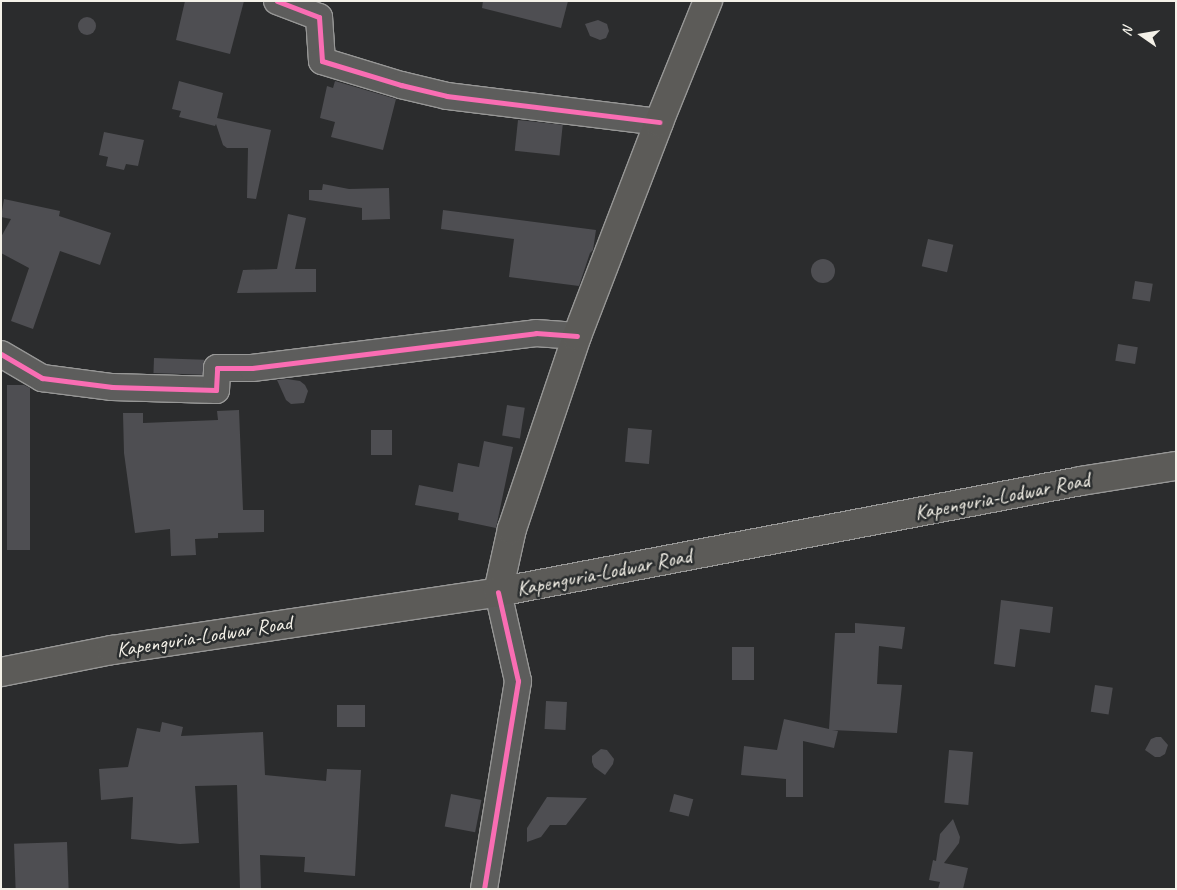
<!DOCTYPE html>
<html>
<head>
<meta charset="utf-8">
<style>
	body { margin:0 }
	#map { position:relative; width:1177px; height:890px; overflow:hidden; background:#2b2c2d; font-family:Caveat,sans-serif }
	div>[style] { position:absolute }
	.building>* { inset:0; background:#4e4e52; transform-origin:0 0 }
	.round { border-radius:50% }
	.roads { filter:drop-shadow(1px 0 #979796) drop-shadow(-1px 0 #979796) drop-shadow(0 1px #979796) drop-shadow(0 -1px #979796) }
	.minor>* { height:26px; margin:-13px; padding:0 13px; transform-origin:13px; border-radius:13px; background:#5d5d5c }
	.major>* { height:28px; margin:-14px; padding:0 14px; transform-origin:14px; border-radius:14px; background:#5c5b58 }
	.highway>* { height:28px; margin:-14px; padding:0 14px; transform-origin:14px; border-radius:14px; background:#5c5b58 }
	.cycleway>* { height:5px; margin:-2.5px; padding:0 2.5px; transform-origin:2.5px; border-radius:2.5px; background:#f96db3 }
	span { translate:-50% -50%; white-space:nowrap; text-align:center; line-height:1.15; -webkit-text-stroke:5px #2a2d2e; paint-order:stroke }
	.street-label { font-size:21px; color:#f4f1e8 }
	.frame { position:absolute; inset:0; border:2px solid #f4f1e8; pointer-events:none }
	.north { position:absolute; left:1117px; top:10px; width:50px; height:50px; -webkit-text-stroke:4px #2a2d2e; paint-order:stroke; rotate:283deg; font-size:14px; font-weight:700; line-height:20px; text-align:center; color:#f4f1e8 }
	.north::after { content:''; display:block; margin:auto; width:18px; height:22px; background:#f4f1e8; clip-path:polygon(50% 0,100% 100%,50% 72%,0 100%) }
</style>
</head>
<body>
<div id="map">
	<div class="building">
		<div style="clip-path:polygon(185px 1px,244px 1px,230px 54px,176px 40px)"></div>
		<div style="clip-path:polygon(483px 1px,568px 1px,561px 28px,482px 8px)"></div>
		<div class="round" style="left:78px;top:17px;width:18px;height:18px"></div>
		<div style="clip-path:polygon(598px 20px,607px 24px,609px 31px,606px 38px,600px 40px,590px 36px,585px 24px)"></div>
		<div style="clip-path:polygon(179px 81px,223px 93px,217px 118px,271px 130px,256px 199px,247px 198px,248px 148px,227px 148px,223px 145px,216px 124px,215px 126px,179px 117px,181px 111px,172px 109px)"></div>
		<div style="clip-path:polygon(335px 81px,396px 99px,383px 150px,331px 137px,335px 122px,320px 118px,327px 86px,333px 88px)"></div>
		<div style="left:518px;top:120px;width:45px;height:31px;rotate:6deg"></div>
		<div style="clip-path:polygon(104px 132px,144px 140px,138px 166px,126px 164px,124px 170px,106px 166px,108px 157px,99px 155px)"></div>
		<div style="clip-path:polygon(323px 184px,349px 189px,389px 188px,390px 219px,362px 220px,362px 208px,309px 200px,309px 190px,322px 190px)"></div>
		<div style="clip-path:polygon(4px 199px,60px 211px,59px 216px,111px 233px,100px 265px,60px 251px,33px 329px,11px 321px,29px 268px,1px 253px,1px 237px,11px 219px,1px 217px)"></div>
		<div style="clip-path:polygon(443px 210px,596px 230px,593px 250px,590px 253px,579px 286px,509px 277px,514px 239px,441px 229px)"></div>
		<div style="clip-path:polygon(288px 214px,306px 218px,295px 269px,316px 269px,316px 292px,237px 293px,243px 270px,277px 269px)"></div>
		<div style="left:928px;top:239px;width:26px;height:28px;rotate:13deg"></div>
		<div class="round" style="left:811px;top:259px;width:24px;height:24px"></div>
		<div style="left:1135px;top:281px;width:18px;height:18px;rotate:9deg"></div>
		<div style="left:1118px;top:344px;width:20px;height:17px;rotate:9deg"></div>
		<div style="left:154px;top:358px;width:50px;height:15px;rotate:2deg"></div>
		<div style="clip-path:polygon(287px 379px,300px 381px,305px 385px,308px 391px,304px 403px,291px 404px,286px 400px,277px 380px)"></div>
		<div style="clip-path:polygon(7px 385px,24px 385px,30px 388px,30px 550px,7px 550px)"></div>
		<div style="left:507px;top:405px;width:18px;height:31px;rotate:9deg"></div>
		<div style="clip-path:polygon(239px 410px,243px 510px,264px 510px,264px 532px,218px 533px,218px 538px,195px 539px,196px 555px,171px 556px,170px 529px,135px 533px,124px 453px,123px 413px,143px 413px,143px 423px,218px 420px,217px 411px)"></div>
		<div style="left:628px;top:428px;width:24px;height:34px;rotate:5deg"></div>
		<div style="left:392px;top:430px;width:25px;height:21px;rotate:90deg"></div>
		<div style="clip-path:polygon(484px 441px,513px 447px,496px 528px,458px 520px,459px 513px,415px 505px,419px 485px,453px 492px,458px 463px,479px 467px)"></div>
		<div style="clip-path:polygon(1001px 600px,1053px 607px,1050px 633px,1020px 629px,1015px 667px,994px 664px)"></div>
		<div style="clip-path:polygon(855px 623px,905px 627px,902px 649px,879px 646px,877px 684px,902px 685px,897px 733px,832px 730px,838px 731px,834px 748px,803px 741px,803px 797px,786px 797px,786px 779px,741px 775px,744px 746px,777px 750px,784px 719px,829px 729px,835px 633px,855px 633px)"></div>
		<div style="left:732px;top:647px;width:22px;height:33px"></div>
		<div style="left:1095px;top:685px;width:18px;height:27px;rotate:9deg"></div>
		<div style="left:546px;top:701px;width:21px;height:28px;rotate:3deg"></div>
		<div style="left:337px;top:705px;width:28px;height:22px"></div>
		<div style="clip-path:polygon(162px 722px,183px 727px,181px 736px,263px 732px,265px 775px,326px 781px,327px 769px,361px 770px,355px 876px,304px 872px,305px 857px,260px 855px,261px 889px,240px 889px,237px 785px,195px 786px,199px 843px,180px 844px,131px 839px,133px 797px,101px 800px,99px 769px,128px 767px,137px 728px,160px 732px)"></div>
		<div style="clip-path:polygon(1156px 737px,1161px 737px,1168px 745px,1165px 754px,1160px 757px,1155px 757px,1145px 750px,1151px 739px)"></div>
		<div style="clip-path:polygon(601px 749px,607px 750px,614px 759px,613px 764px,605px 775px,594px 767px,592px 762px,592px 756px)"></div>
		<div style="left:949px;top:750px;width:24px;height:53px;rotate:5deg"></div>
		<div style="left:451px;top:794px;width:31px;height:33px;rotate:11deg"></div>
		<div style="left:674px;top:794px;width:20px;height:18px;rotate:15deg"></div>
		<div style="clip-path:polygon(547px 797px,587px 798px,566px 825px,550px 825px,541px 837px,527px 842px,527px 828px)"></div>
		<div style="clip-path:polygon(953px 819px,960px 837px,959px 843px,944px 863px,968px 868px,963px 889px,938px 889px,940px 882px,929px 880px,933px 860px,936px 861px,940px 834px)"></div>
		<div style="left:67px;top:842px;width:47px;height:53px;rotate:88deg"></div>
	</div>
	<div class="roads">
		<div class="minor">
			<div style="left:277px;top:1px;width:45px;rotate:20.9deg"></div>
			<div style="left:319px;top:17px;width:44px;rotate:86.1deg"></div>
			<div style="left:322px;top:61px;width:83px;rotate:16.9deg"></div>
			<div style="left:401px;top:85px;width:47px;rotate:13.4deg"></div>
			<div style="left:447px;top:96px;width:214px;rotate:7deg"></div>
			<div style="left:1px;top:354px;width:48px;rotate:30.3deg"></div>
			<div style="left:42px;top:378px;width:71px;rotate:7.3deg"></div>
			<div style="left:112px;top:387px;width:104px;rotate:1.7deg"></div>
			<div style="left:216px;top:390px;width:22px;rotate:-87deg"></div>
			<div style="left:217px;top:368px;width:35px"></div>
			<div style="left:252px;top:368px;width:286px;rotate:-7deg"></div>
			<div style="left:536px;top:333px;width:41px;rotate:4.2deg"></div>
			<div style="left:484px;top:889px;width:211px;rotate:-80.7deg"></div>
			<div style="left:518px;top:681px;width:91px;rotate:-102.7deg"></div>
		</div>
		<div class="major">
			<div style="left:498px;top:592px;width:65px;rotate:-77.5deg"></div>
			<div style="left:512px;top:529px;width:204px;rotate:-71.4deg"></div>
			<div style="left:577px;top:336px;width:229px;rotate:-69deg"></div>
			<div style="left:659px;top:122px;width:131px;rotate:-68deg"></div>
		</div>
		<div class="highway">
			<div style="left:1px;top:672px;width:113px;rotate:-11.2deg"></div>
			<div style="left:112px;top:650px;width:390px;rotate:-8.5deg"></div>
			<div style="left:498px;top:592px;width:593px;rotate:-10.78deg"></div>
			<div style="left:1081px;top:481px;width:96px;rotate:-9deg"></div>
		</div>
	</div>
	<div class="cycleway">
		<div style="left:277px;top:1px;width:45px;rotate:20.9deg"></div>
		<div style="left:319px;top:17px;width:44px;rotate:86.1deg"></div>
		<div style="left:322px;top:61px;width:83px;rotate:16.9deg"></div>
		<div style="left:401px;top:85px;width:47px;rotate:13.4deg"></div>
		<div style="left:447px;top:96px;width:214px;rotate:7deg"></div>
		<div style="left:1px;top:354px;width:48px;rotate:30.3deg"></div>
		<div style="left:42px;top:378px;width:71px;rotate:7.3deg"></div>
		<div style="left:112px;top:387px;width:104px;rotate:1.7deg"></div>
		<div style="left:216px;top:390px;width:22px;rotate:-87deg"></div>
		<div style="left:217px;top:368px;width:35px"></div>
		<div style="left:252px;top:368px;width:286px;rotate:-7deg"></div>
		<div style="left:536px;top:333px;width:41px;rotate:4.2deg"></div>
		<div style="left:484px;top:889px;width:211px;rotate:-80.7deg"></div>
		<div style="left:518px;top:681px;width:91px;rotate:-102.7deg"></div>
	</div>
	<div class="street-label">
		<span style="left:1002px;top:496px;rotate:-11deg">Kapenguria-Lodwar Road</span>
		<span style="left:604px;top:572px;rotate:-11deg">Kapenguria-Lodwar Road</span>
		<span style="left:204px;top:636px;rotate:-9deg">Kapenguria-Lodwar Road</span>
	</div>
	<div class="frame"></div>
	<div class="north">N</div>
</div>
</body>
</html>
